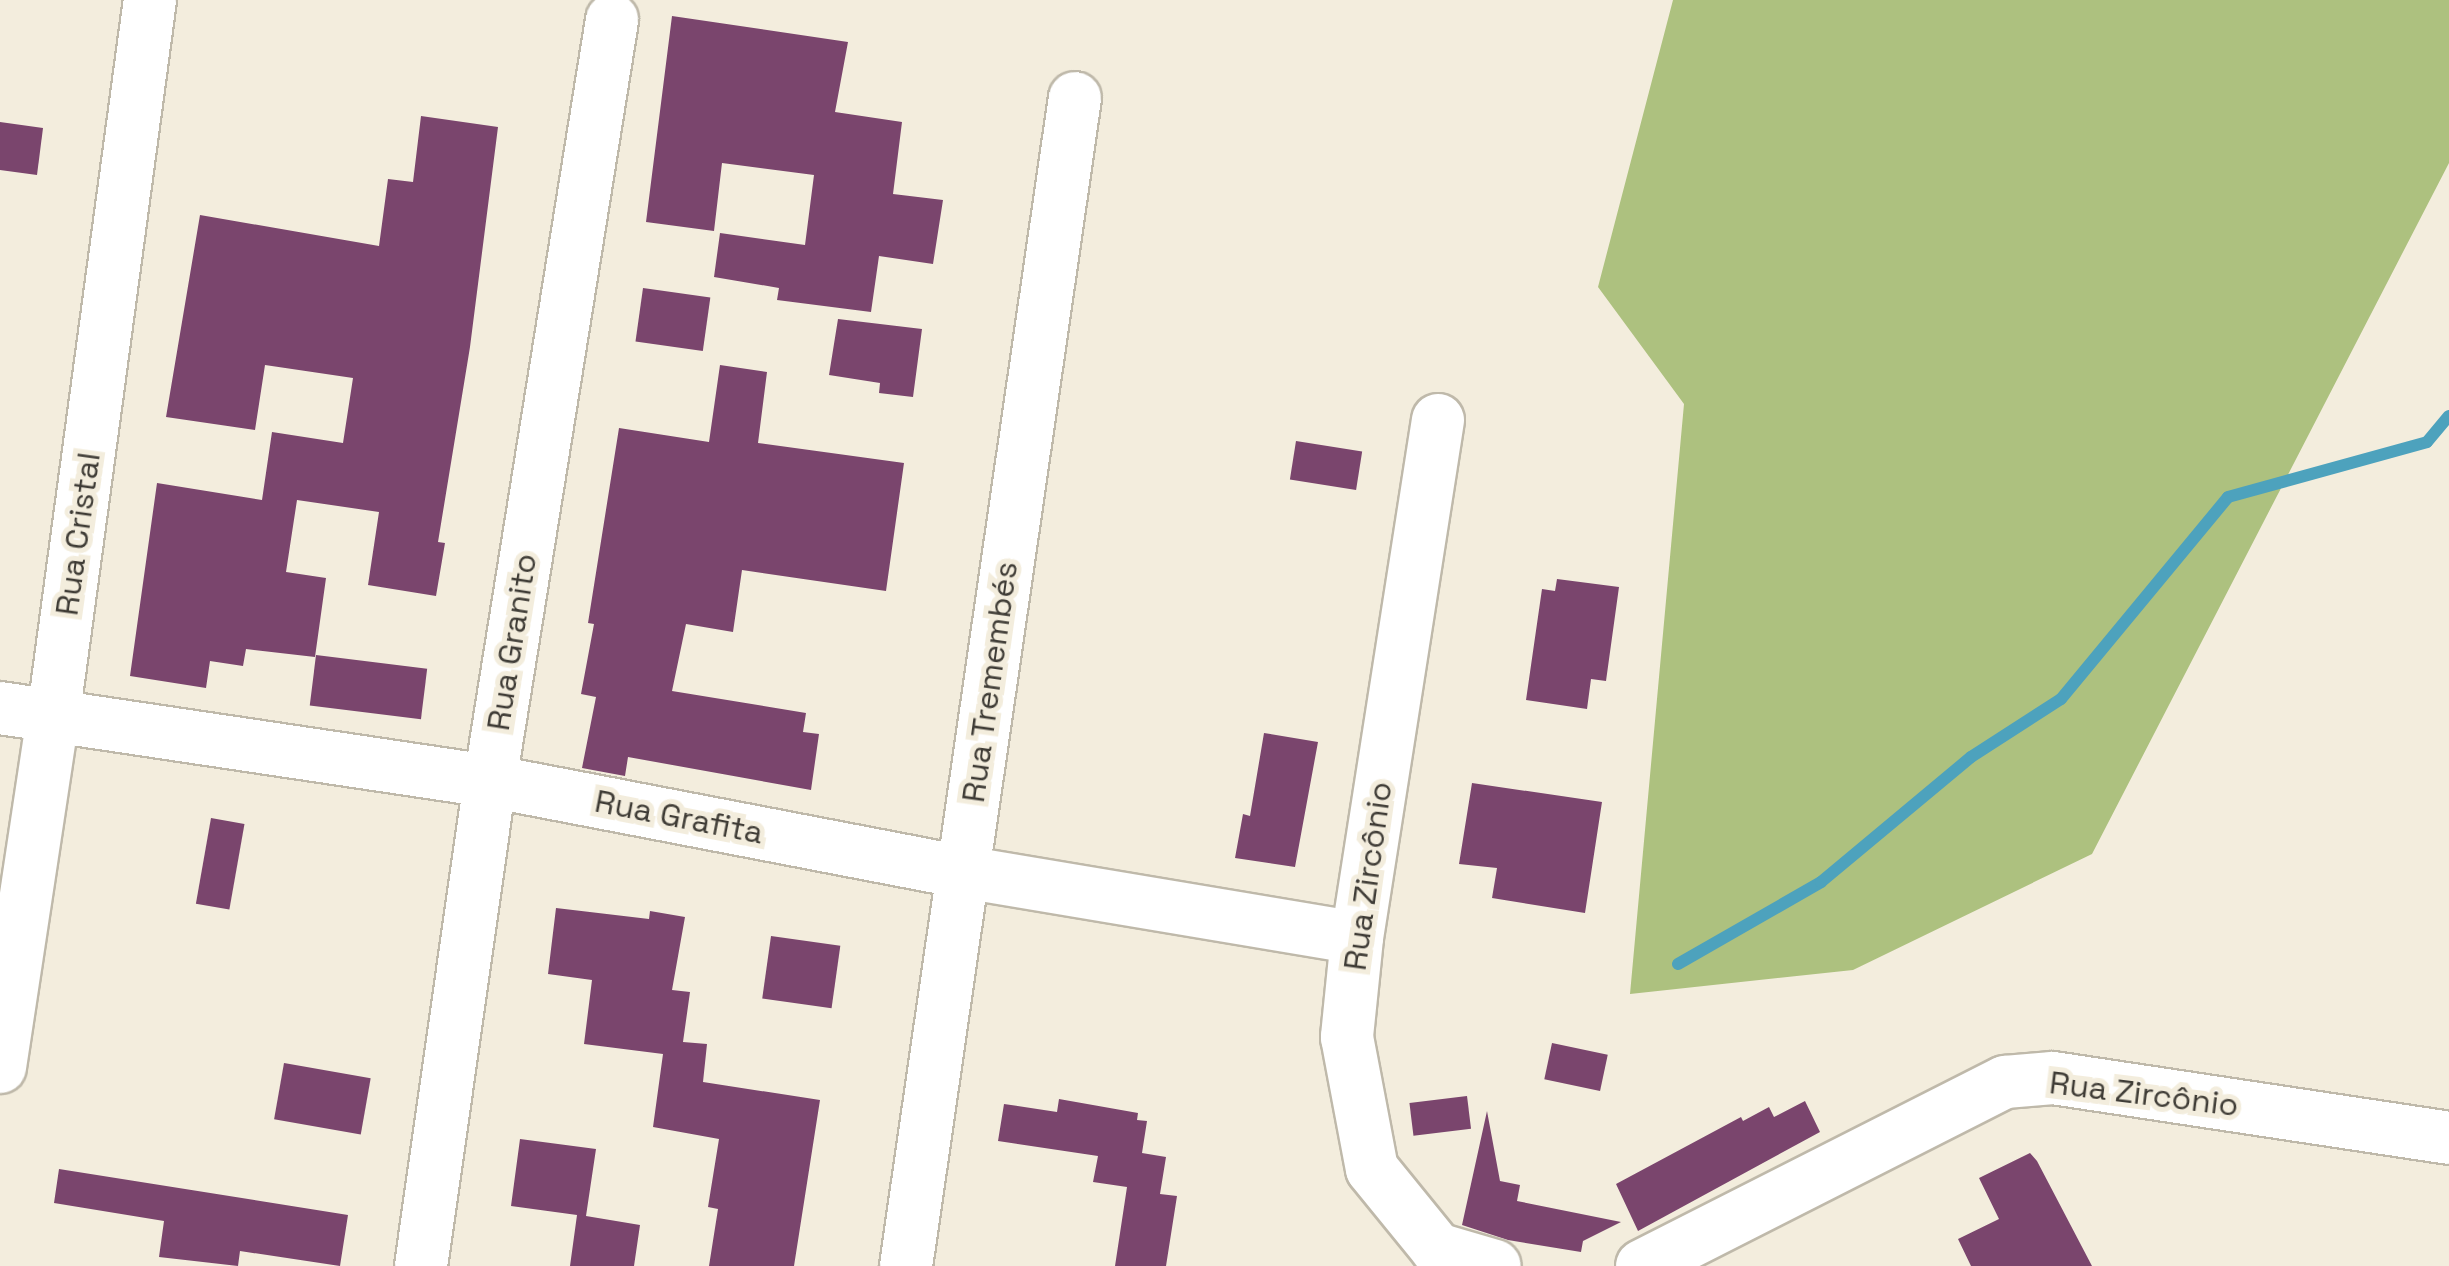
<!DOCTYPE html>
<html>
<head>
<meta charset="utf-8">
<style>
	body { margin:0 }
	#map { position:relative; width:2449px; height:1266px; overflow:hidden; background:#f3eddd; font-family:"Space Grotesk",sans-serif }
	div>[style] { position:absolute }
	.forest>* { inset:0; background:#adc17f }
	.stream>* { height:12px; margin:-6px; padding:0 6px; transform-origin:6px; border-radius:6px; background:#4da2bd }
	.building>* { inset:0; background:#7a456d; transform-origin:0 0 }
	.roads { filter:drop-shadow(2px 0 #bfb9aa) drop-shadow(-2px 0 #bfb9aa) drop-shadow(0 2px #bfb9aa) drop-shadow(0 -2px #bfb9aa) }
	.minor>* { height:52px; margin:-26px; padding:0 26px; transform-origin:26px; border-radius:26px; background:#fff }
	span { translate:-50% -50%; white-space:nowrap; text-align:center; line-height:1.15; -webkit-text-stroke:10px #f3eddd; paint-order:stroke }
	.street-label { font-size:32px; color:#3f3c36 }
</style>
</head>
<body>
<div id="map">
	<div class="forest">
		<div style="clip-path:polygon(1673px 0,2449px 0,2449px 163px,2092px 854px,1853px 970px,1630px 994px,1684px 404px,1598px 287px)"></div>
	</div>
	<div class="stream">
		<div style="left:1678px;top:964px;width:165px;rotate:-29.8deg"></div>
		<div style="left:1821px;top:882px;width:195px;rotate:-39.8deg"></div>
		<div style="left:1971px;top:757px;width:107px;rotate:-32.8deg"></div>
		<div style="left:2061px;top:699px;width:262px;rotate:-50.4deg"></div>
		<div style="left:2228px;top:497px;width:206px;rotate:-15.4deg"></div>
		<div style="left:2427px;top:442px;width:34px;rotate:-50deg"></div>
	</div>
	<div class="building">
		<div style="clip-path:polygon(672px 16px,848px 42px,835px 112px,902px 122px,893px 194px,943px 200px,933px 264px,879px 256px,871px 312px,777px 300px,779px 288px,714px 277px,720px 233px,805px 245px,814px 175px,722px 163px,714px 231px,646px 222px)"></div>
		<div style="clip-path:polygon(421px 116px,498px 127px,470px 347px,438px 542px,445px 543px,436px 596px,368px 585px,379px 512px,297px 500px,286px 572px,326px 578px,315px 657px,246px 649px,243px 666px,210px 661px,206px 688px,130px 676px,157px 483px,262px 500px,272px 432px,343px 443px,353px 378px,265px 365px,255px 430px,166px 417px,200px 215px,379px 246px,388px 179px,413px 182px)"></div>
		<div style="clip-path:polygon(0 122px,43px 128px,37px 175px,0 170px)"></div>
		<div style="left:643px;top:288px;width:68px;height:54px;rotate:8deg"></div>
		<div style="clip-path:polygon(838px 319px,922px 329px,913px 397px,879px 393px,880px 383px,829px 375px)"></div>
		<div style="clip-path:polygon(720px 365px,767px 372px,758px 443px,904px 463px,886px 591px,742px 570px,733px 632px,686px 624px,672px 691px,806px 713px,803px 732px,819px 734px,811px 790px,628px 757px,625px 776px,582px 768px,596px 697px,581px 694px,594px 624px,588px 623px,619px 428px,709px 442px)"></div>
		<div style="left:1296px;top:441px;width:67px;height:39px;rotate:9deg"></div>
		<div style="clip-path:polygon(1557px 579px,1619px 587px,1606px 681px,1591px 679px,1587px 709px,1526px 700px,1542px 589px,1555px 591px)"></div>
		<div style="left:316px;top:655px;width:112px;height:51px;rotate:7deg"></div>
		<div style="clip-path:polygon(1264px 733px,1318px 742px,1295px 867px,1235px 858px,1243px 814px,1250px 816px)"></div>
		<div style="clip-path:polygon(1472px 783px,1602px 802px,1585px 913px,1492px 898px,1497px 868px,1459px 864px)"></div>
		<div style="left:211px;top:818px;width:34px;height:87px;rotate:10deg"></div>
		<div style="clip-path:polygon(556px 908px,649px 919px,650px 911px,685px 917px,672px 990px,690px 992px,683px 1042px,707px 1044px,703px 1082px,820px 1100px,794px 1266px,709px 1266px,718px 1209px,708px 1207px,719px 1139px,653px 1127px,663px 1054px,584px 1044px,592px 980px,548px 974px)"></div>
		<div style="left:771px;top:936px;width:70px;height:63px;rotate:8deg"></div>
		<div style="left:1552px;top:1043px;width:57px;height:37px;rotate:12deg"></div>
		<div style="left:284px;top:1063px;width:88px;height:57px;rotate:10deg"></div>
		<div style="left:1467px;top:1096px;width:33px;height:58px;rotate:83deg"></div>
		<div style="clip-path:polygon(1059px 1099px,1138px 1113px,1137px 1120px,1147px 1121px,1142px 1153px,1166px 1157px,1160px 1194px,1177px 1196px,1166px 1266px,1115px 1266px,1127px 1187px,1093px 1182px,1098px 1156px,998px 1141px,1004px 1104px,1057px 1112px)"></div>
		<div style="clip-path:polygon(1805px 1101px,1820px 1132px,1638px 1231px,1616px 1184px,1741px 1117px,1743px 1121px,1769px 1107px,1774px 1117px)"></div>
		<div style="clip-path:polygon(1487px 1111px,1500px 1181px,1520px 1185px,1517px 1201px,1621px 1222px,1583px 1241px,1581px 1252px,1508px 1240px,1462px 1225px)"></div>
		<div style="clip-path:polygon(520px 1139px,596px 1149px,586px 1216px,640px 1225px,634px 1266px,570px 1266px,577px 1215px,511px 1206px)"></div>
		<div style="clip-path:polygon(2030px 1153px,2037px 1161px,2092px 1266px,1971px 1266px,1958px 1239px,1999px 1219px,1979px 1178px)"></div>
		<div style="clip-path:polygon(59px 1169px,348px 1215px,340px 1266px,240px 1251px,238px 1266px,159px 1257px,164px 1221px,54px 1203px)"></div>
	</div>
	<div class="roads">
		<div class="minor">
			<div style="left:1438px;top:420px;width:524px;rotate:98.89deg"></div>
			<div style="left:1357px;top:938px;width:100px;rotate:95.8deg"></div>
			<div style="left:1347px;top:1037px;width:134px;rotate:79.3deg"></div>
			<div style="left:1372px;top:1169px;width:103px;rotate:50.9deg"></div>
			<div style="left:1437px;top:1249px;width:60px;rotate:16.3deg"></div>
			<div style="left:0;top:708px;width:495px;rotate:8.5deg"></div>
			<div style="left:490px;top:781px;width:482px;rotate:10.9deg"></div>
			<div style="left:963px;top:872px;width:399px;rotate:9.5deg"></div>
			<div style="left:0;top:1067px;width:353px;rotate:-81.4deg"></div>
			<div style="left:53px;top:718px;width:725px;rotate:-82.31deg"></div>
			<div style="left:421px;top:1266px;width:490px;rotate:-81.9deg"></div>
			<div style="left:490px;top:781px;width:771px;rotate:-80.89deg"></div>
			<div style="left:906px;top:1266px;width:1180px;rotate:-81.77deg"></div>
			<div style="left:1642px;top:1266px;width:407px;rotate:-26.9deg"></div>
			<div style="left:2005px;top:1082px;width:48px;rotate:-4.8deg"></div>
			<div style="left:2053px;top:1078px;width:401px;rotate:8.6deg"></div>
		</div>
	</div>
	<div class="street-label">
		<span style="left:78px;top:534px;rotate:-82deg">Rua Cristal</span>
		<span style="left:512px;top:642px;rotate:-81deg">Rua Granito</span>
		<span style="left:990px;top:682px;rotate:-82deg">Rua Tremembés</span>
		<span style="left:679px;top:817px;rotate:11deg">Rua Grafita</span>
		<span style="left:1368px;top:876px;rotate:-82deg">Rua Zircônio</span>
		<span style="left:2144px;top:1094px;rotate:7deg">Rua Zircônio</span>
	</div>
</div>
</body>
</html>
